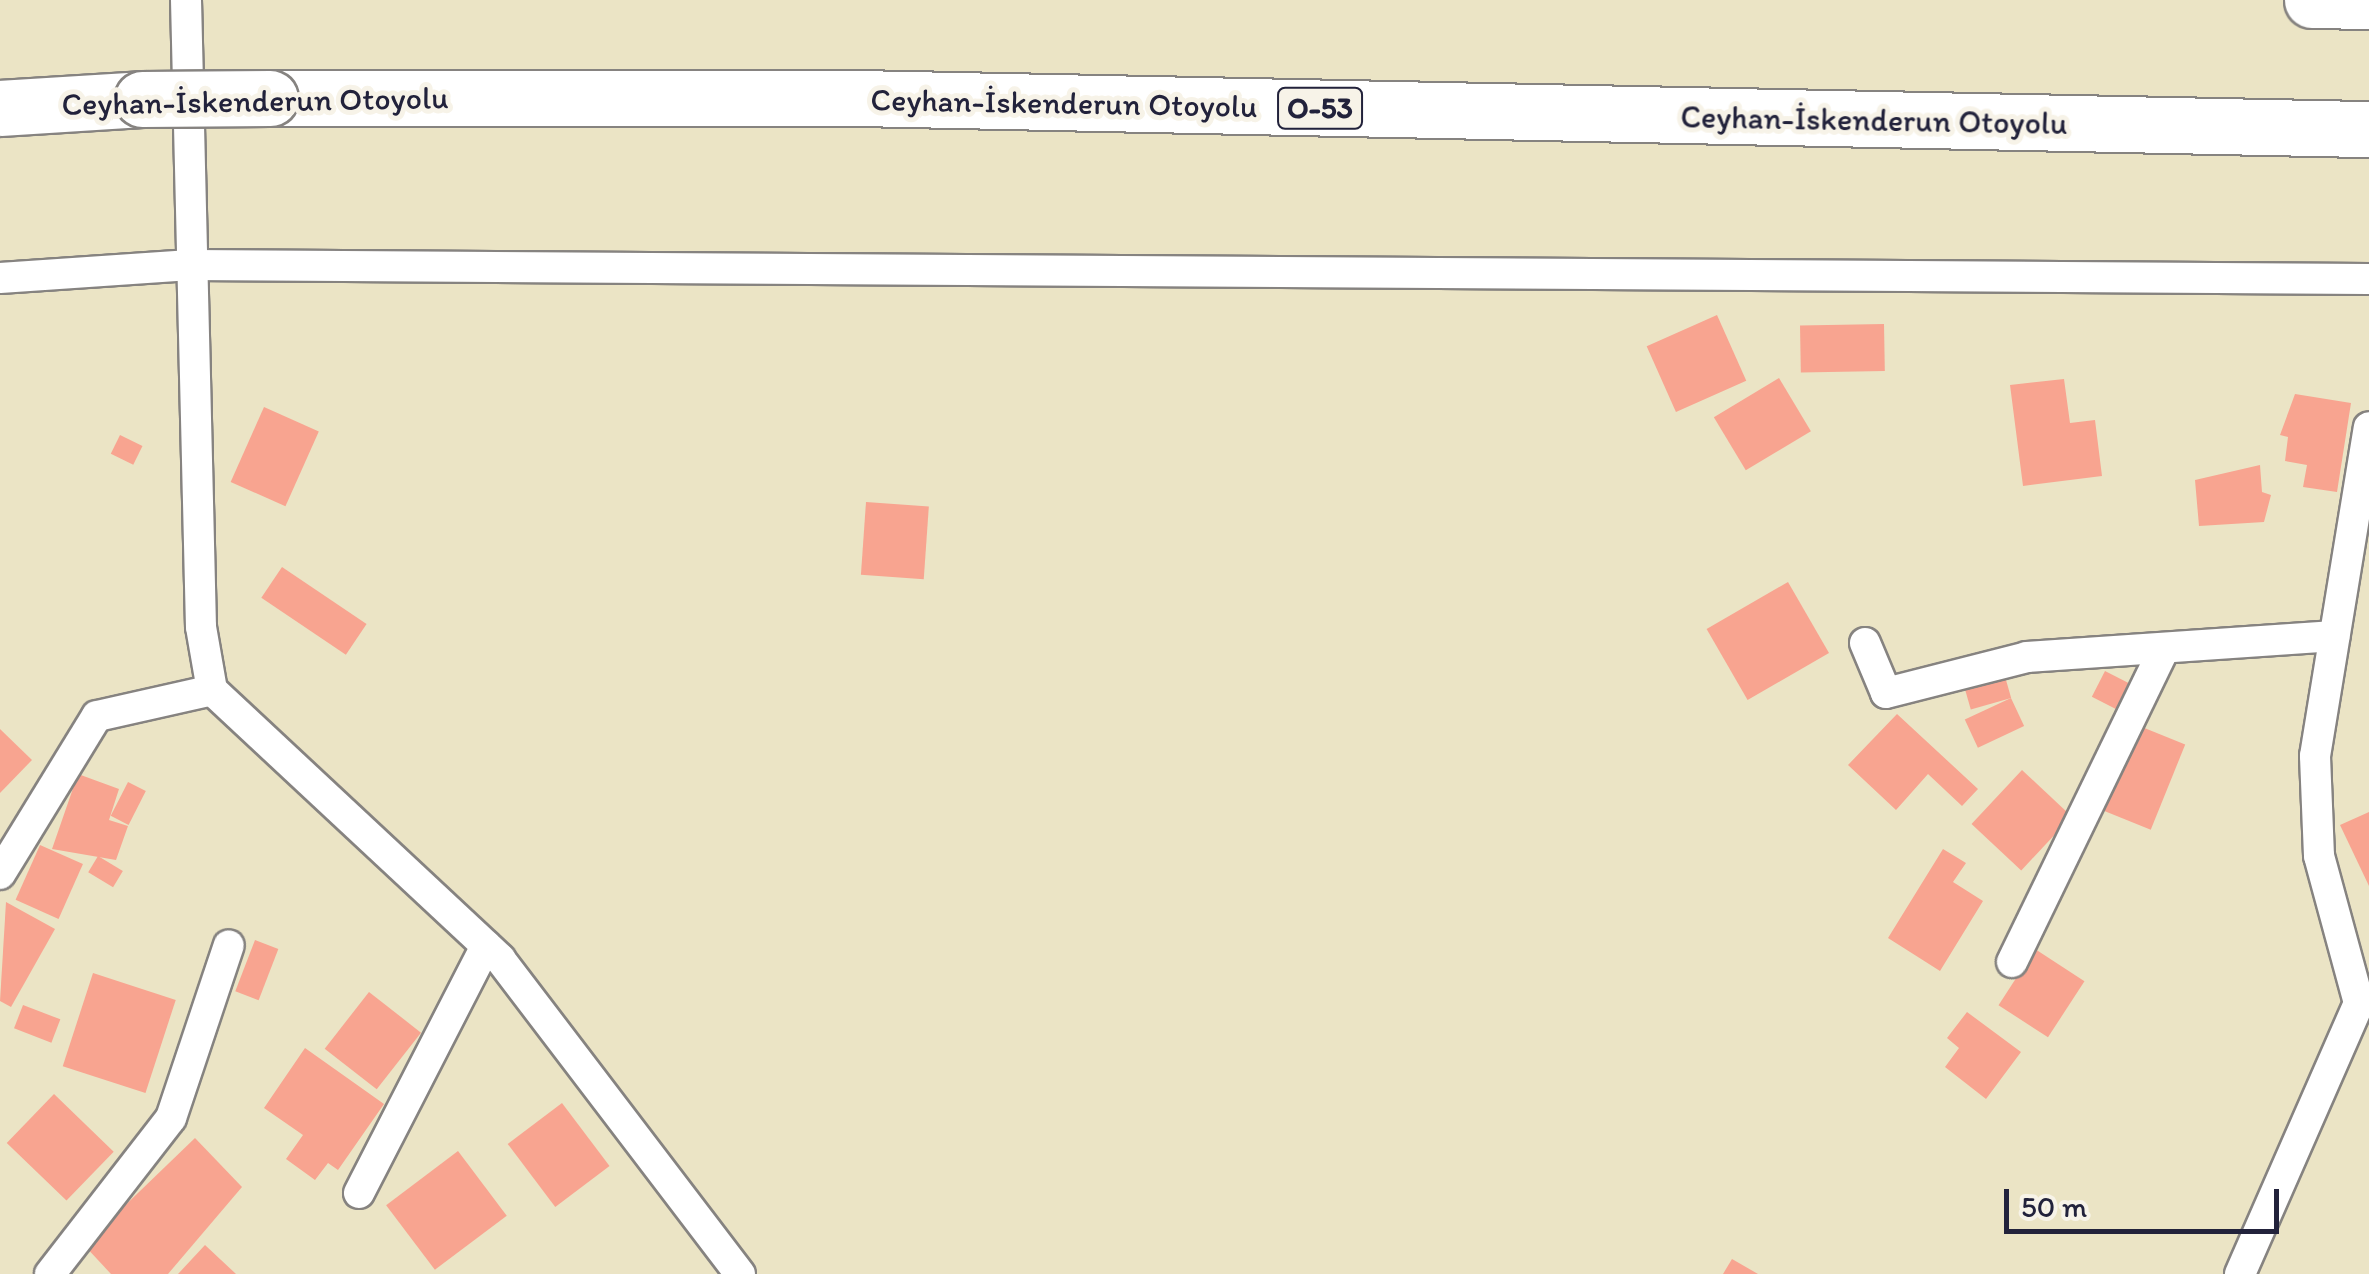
<!DOCTYPE html>
<html>
<head>
<meta charset="utf-8">
<style>
	body { margin:0 }
	#map { position:relative; width:2369px; height:1274px; overflow:hidden; background:#ebe4c5; font-family:Itim,sans-serif }
	div>[style] { position:absolute }
	.building>* { inset:0; background:#f8a490; transform-origin:0 0 }
	.roads { filter:drop-shadow(2px 0 #868380) drop-shadow(-2px 0 #868380) drop-shadow(0 2px #868380) drop-shadow(0 -2px #868380) }
	.street>* { height:30px; margin:-15px; padding:0 15px; transform-origin:15px; border-radius:15px; background:#fff }
	.highway>* { height:55px; margin:-27.5px; padding:0 27.5px; transform-origin:27.5px; border-radius:27.5px; background:#fff }
	.bridges { filter:drop-shadow(2px 0 #868380) drop-shadow(-2px 0 #868380) drop-shadow(0 2px #868380) drop-shadow(0 -2px #868380) }
	.highway-bridge>* { height:55px; margin:-27.5px; padding:0 27.5px; transform-origin:27.5px; border-radius:27.5px; background:#fff }
	span { translate:-50% -50%; white-space:nowrap; text-align:center; line-height:1.15; -webkit-text-stroke:10px #f7f3e8; paint-order:stroke }
	.shield-label span { padding:2px 8px; background:#f7f3e8; border:2px solid; border-radius:8px; -webkit-text-stroke-width:0 }
	.shield-label { font-size:30px; color:#22223b; font-weight:700 }
	.street-label { font-size:32px; color:#22223b }
	.scale { position:absolute; left:2004px; top:1189px; width:275px; height:45px; box-sizing:border-box; border:5px solid #22223b; border-top:0; padding-left:12px; font-size:30px; line-height:35px; white-space:nowrap; color:#22223b; -webkit-text-stroke:8px #f7f3e8; paint-order:stroke }
</style>
</head>
<body>
<div id="map">
	<div class="building">
		<div style="left:1717px;top:315px;width:72px;height:77px;rotate:66deg"></div>
		<div style="left:1884px;top:324px;width:47px;height:84px;rotate:89deg"></div>
		<div style="left:1779px;top:378px;width:62px;height:76px;rotate:59deg"></div>
		<div style="clip-path:polygon(2064px 379px,2070px 423px,2095px 420px,2102px 476px,2023px 486px,2010px 385px)"></div>
		<div style="clip-path:polygon(2295px 394px,2351px 403px,2337px 492px,2303px 487px,2307px 465px,2285px 461px,2288px 437px,2280px 435px)"></div>
		<div style="left:264px;top:407px;width:60px;height:82px;rotate:24deg"></div>
		<div style="left:120px;top:435px;width:25px;height:21px;rotate:26deg"></div>
		<div style="clip-path:polygon(2260px 465px,2262px 492px,2271px 495px,2264px 522px,2199px 526px,2195px 480px)"></div>
		<div style="left:866px;top:502px;width:63px;height:73px;rotate:4deg"></div>
		<div style="left:282px;top:567px;width:102px;height:37px;rotate:34deg"></div>
		<div style="left:1788px;top:582px;width:82px;height:94px;rotate:60deg"></div>
		<div style="left:2105px;top:671px;width:33px;height:29px;rotate:27deg"></div>
		<div style="left:2004px;top:673px;width:26px;height:42px;rotate:74deg"></div>
		<div style="left:2011px;top:698px;width:31px;height:51px;rotate:65deg"></div>
		<div style="clip-path:polygon(1897px 714px,1978px 789px,1962px 806px,1928px 774px,1896px 810px,1848px 765px)"></div>
		<div style="left:2137px;top:725px;width:52px;height:92px;rotate:22deg"></div>
		<div style="clip-path:polygon(0 729px,32px 760px,0 793px)"></div>
		<div style="left:2022px;top:770px;width:68px;height:74px;rotate:43deg"></div>
		<div style="clip-path:polygon(78px 774px,119px 789px,109px 820px,128px 826px,116px 860px,52px 849px)"></div>
		<div style="left:128px;top:782px;width:20px;height:38px;rotate:27deg"></div>
		<div style="clip-path:polygon(2369px 812px,2369px 886px,2340px 825px)"></div>
		<div style="left:40px;top:845px;width:47px;height:60px;rotate:24deg"></div>
		<div style="clip-path:polygon(1943px 849px,1966px 863px,1953px 882px,1983px 901px,1940px 971px,1888px 938px)"></div>
		<div style="left:98px;top:856px;width:29px;height:19px;rotate:31deg"></div>
		<div style="clip-path:polygon(6px 902px,55px 929px,11px 1007px,0 1001px)"></div>
		<div style="left:255px;top:940px;width:25px;height:55px;rotate:21deg"></div>
		<div style="left:2035px;top:949px;width:59px;height:67px;rotate:33deg"></div>
		<div style="left:93px;top:973px;width:87px;height:98px;rotate:18deg"></div>
		<div style="left:369px;top:992px;width:66px;height:72px;rotate:38deg"></div>
		<div style="left:23px;top:1005px;width:40px;height:25px;rotate:21deg"></div>
		<div style="clip-path:polygon(1967px 1012px,2021px 1052px,1986px 1099px,1945px 1067px,1959px 1048px,1947px 1038px)"></div>
		<div style="clip-path:polygon(305px 1048px,384px 1104px,338px 1170px,328px 1163px,315px 1180px,286px 1159px,303px 1135px,264px 1108px)"></div>
		<div style="left:54px;top:1094px;width:83px;height:68px;rotate:44deg"></div>
		<div style="left:562px;top:1103px;width:79px;height:68px;rotate:53deg"></div>
		<div style="clip-path:polygon(195px 1138px,242px 1187px,168px 1274px,111px 1274px,84px 1245px)"></div>
		<div style="left:458px;top:1151px;width:81px;height:90px;rotate:53deg"></div>
		<div style="clip-path:polygon(205px 1245px,236px 1274px,178px 1274px)"></div>
		<div style="clip-path:polygon(1732px 1259px,1758px 1274px,1723px 1274px)"></div>
	</div>
	<div class="roads">
		<div class="street">
			<div style="left:186px;top:0;width:627px;rotate:88.63deg"></div>
			<div style="left:201px;top:627px;width:64px;rotate:80.1deg"></div>
			<div style="left:212px;top:690px;width:394px;rotate:43deg"></div>
			<div style="left:500px;top:959px;width:396px;rotate:52.7deg"></div>
			<div style="left:0;top:278px;width:191px;rotate:-3.9deg"></div>
			<div style="left:191px;top:265px;width:2178px;rotate:0.37deg"></div>
			<div style="left:1865px;top:643px;width:54px;rotate:67.2deg"></div>
			<div style="left:1886px;top:693px;width:146px;rotate:-14.3deg"></div>
			<div style="left:2027px;top:657px;width:308px;rotate:-3.9deg"></div>
			<div style="left:0;top:874px;width:185px;rotate:-58.5deg"></div>
			<div style="left:97px;top:716px;width:118px;rotate:-12.7deg"></div>
			<div style="left:2012px;top:962px;width:348px;rotate:-64.1deg"></div>
			<div style="left:359px;top:1193px;width:278px;rotate:-62.8deg"></div>
			<div style="left:50px;top:1274px;width:197px;rotate:-52.2deg"></div>
			<div style="left:171px;top:1118px;width:182px;rotate:-71.5deg"></div>
			<div style="left:2240px;top:1274px;width:296px;rotate:-66.3deg"></div>
			<div style="left:2359px;top:1003px;width:152px;rotate:-105.2deg"></div>
			<div style="left:2319px;top:856px;width:100px;rotate:-92.3deg"></div>
			<div style="left:2315px;top:756px;width:333px;rotate:-80.7deg"></div>
		</div>
		<div class="highway">
			<div style="left:2312px;top:0;width:57px;rotate:1deg"></div>
			<div style="left:270px;top:98px;width:588px"></div>
			<div style="left:858px;top:98px;width:1511px;rotate:1.18deg"></div>
			<div style="left:0;top:108px;width:142px;rotate:-3.6deg"></div>
		</div>
	</div>
	<div class="bridges">
		<div class="highway-bridge">
			<div style="left:142px;top:99px;width:128px;rotate:-0.4deg"></div>
		</div>
	</div>
	<div class="shield-label">
		<span style="left:1320px;top:108px">O-53</span>
	</div>
	<div class="street-label">
		<span style="left:255px;top:101px;rotate:-1deg">Ceyhan-İskenderun Otoyolu</span>
		<span style="left:1064px;top:103px;rotate:1deg">Ceyhan-İskenderun Otoyolu</span>
		<span style="left:1874px;top:120px;rotate:1deg">Ceyhan-İskenderun Otoyolu</span>
	</div>
	<div class="scale">50 m</div>
</div>
</body>
</html>
